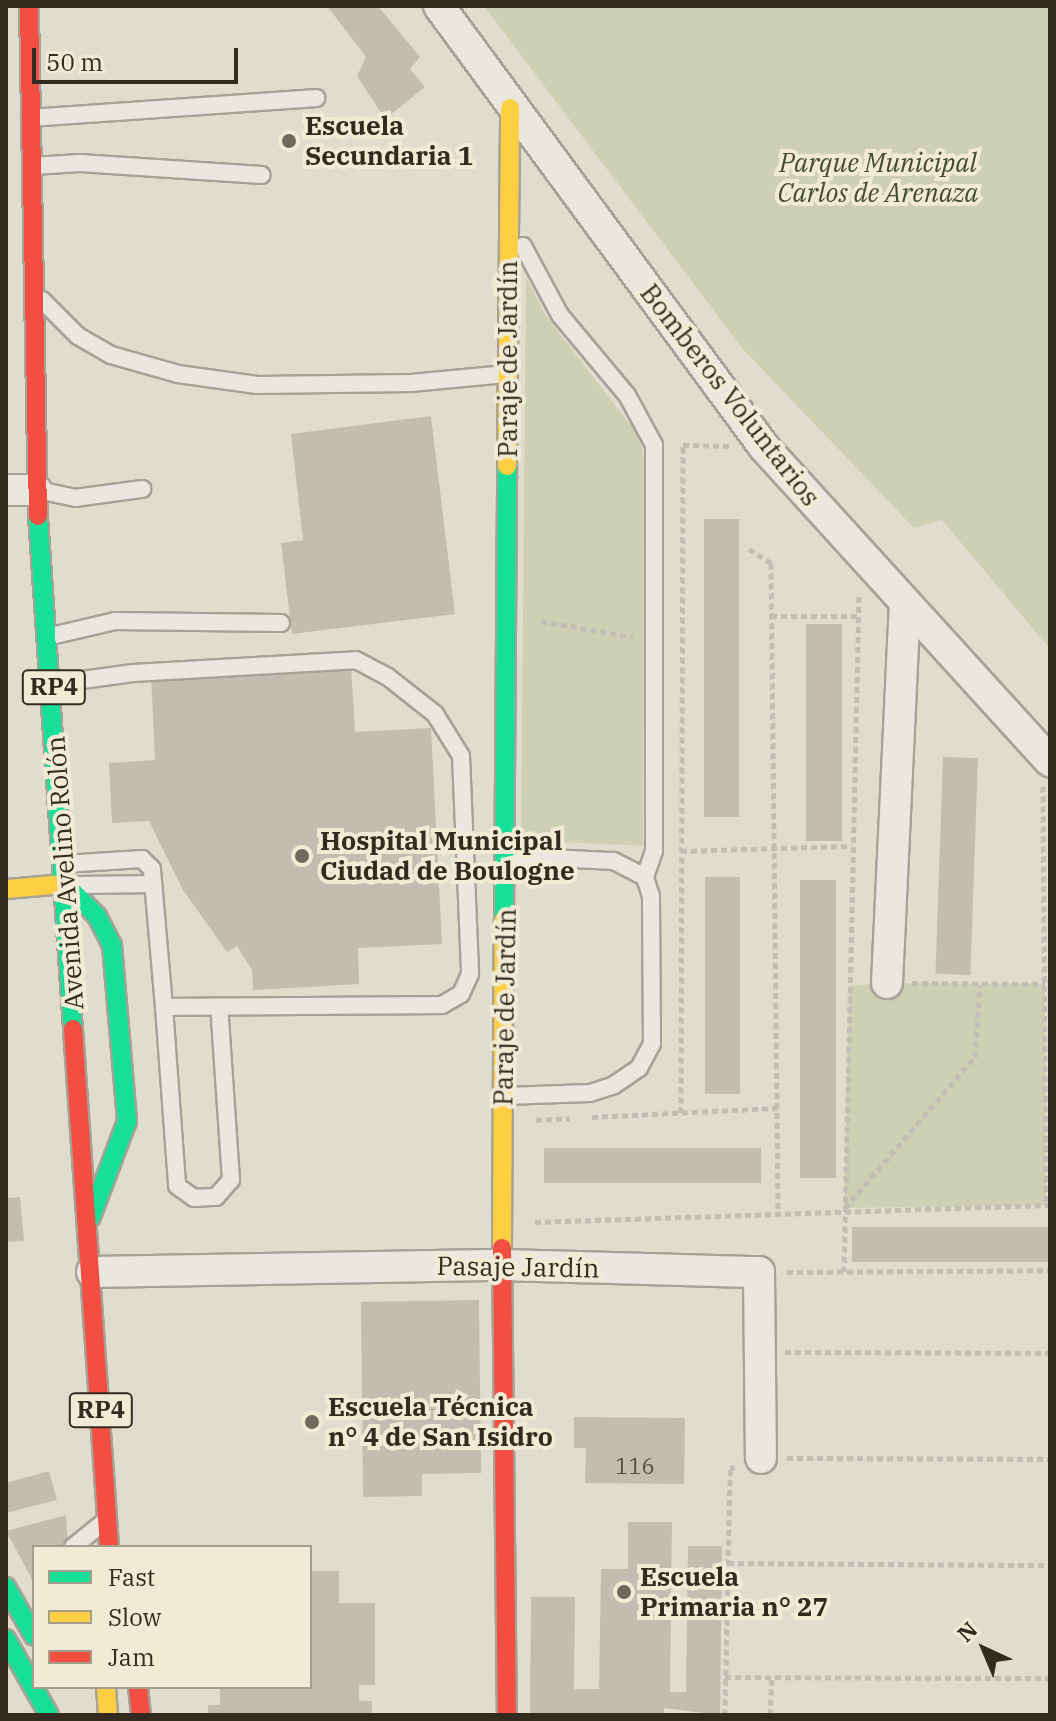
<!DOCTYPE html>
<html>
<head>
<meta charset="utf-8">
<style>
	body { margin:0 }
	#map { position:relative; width:1056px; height:1721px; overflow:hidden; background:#e0ddcf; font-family:"IBM Plex Serif",serif }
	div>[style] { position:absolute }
	.green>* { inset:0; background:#cdd0b3 }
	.building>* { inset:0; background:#c4bcb0; transform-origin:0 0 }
	.path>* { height:5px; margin-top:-2.5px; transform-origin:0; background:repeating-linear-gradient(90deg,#c1beb6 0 6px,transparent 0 10px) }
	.roads { filter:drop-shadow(2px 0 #a6a297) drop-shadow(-2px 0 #a6a297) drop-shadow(0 2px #a6a297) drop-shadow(0 -2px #a6a297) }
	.lane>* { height:16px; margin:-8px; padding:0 8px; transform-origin:8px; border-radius:8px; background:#e9e7df }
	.street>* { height:30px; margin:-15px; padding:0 15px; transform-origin:15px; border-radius:15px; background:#e9e7df }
	.fast>* { height:18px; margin:-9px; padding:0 9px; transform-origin:9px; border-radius:9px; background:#16e098 }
	.slow>* { height:18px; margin:-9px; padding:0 9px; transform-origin:9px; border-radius:9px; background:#ffcf43 }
	.jam>* { height:18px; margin:-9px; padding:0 9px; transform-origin:9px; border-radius:9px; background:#f24e42 }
	.dots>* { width:22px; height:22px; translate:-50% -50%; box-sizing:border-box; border:4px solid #f1ebd5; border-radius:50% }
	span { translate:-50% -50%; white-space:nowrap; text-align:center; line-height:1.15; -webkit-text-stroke:8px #f1ebd5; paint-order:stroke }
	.number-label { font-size:22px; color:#584f44 }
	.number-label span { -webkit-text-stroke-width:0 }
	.shield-label span { padding:2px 6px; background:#f1ebd5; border:2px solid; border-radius:6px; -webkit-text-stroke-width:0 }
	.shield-label { font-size:24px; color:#342b20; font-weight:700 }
	.poi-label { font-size:26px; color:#342b20; font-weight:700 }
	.left { translate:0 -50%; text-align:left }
	.park-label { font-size:26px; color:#424e29; font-style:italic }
	.street-label { font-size:26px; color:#342b20 }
	.frame { position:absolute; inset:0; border:8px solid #342b20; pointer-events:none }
	.legend { position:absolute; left:32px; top:1545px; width:280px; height:144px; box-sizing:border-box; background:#f1ebd5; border:2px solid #a59e8d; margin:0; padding:10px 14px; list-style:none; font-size:24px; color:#342b20 }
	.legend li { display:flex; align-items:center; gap:16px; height:40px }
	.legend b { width:40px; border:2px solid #a59e8d }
	.north { position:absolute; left:944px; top:1609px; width:80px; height:80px; -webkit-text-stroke:6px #f1ebd5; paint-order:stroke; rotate:316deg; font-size:22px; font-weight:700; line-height:32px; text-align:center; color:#342b20 }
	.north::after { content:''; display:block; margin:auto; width:28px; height:36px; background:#342b20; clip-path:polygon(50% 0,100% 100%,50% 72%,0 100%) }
	.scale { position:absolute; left:32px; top:48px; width:206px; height:36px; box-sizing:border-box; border:4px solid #342b20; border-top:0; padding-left:10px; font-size:24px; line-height:28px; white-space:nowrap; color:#342b20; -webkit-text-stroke:6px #f1ebd5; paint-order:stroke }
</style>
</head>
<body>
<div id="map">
	<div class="green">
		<div style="clip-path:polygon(484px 6px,1050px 6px,1050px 649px,942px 520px,914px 528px,741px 347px)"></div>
		<div style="clip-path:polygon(526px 277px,546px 316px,638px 435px,644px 457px,643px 846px,521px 840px)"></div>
		<div style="clip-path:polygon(887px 983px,1045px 984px,1046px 1205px,844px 1208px,849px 986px)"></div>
	</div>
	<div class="building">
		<div style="clip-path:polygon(327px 6px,378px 6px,420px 57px,410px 69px,425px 87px,385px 119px,357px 76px,366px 57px)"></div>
		<div style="clip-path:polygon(431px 416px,455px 614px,292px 634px,281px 543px,303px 540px,291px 434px)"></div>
		<div style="left:704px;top:519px;width:35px;height:298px"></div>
		<div style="left:806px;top:624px;width:36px;height:217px"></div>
		<div style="clip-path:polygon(351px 665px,355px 732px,431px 728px,442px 944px,358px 948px,359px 984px,253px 990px,252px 970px,237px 946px,227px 952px,183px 890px,149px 821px,112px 823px,109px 763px,155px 760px,151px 675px)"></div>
		<div style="left:943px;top:757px;width:35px;height:217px;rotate:2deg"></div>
		<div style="left:705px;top:877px;width:35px;height:217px"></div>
		<div style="left:800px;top:880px;width:36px;height:298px"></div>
		<div style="left:761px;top:1148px;width:35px;height:217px;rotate:90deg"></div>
		<div style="clip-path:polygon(20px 1197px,24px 1241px,6px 1242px,6px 1198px)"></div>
		<div style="left:1050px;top:1227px;width:35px;height:198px;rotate:90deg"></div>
		<div style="clip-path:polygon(479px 1300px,481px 1473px,422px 1474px,422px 1496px,363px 1497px,361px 1302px)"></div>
		<div style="clip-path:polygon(574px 1417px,685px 1418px,684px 1484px,585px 1483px,586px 1448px,574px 1448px)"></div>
		<div style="clip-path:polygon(49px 1471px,57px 1500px,6px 1513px,6px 1483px)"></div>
		<div style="clip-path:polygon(66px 1515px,68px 1547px,34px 1547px,34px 1583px,6px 1531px)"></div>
		<div style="clip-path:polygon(628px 1522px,672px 1522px,670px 1692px,686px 1692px,688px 1546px,722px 1546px,720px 1715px,664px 1708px,664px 1715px,530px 1715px,531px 1597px,575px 1597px,574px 1689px,599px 1689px,601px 1569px,628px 1569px)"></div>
		<div style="clip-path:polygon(310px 1571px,339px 1571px,339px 1603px,375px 1603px,375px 1685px,359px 1685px,359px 1701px,372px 1701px,372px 1715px,208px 1715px,208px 1705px,220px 1705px,220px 1687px,310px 1687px)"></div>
	</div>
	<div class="path">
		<div style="left:683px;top:445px;width:46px;rotate:1.2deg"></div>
		<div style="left:749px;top:549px;width:26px;rotate:32deg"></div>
		<div style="left:771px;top:563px;width:646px;rotate:89.38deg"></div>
		<div style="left:771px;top:616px;width:86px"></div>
		<div style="left:541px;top:621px;width:93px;rotate:9.9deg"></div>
		<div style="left:1043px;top:786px;width:419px;rotate:89.6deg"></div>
		<div style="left:681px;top:851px;width:171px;rotate:-1.7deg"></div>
		<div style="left:912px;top:983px;width:133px;rotate:0.4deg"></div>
		<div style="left:681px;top:1113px;width:668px;rotate:-89.83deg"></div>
		<div style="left:592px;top:1117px;width:186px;rotate:-2.8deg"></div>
		<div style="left:536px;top:1120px;width:34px;rotate:-3deg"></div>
		<div style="left:845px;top:1208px;width:199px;rotate:-49.3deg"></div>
		<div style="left:975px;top:1057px;width:72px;rotate:-86deg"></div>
		<div style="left:535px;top:1222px;width:515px;rotate:-1.89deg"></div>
		<div style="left:787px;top:1272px;width:263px;rotate:-0.4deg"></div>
		<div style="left:844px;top:1272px;width:679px;rotate:-88.73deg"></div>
		<div style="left:785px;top:1352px;width:265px;rotate:0.2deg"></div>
		<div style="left:787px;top:1458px;width:263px;rotate:0.2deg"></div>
		<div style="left:728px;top:1563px;width:322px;rotate:0.4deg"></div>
		<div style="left:725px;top:1677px;width:325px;rotate:0.2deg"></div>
		<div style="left:725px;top:1715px;width:247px;rotate:-88.8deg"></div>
		<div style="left:730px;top:1468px;width:5px;rotate:-11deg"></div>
		<div style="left:770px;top:1715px;width:38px;rotate:-87deg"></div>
	</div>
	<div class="roads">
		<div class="lane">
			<div style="left:30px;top:118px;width:287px;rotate:-4deg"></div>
			<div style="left:33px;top:166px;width:47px;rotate:-3.7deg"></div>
			<div style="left:80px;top:163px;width:182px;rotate:3.8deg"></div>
			<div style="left:523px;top:246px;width:78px;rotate:61.8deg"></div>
			<div style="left:560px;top:315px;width:104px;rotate:50.1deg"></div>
			<div style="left:627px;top:395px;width:57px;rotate:61.6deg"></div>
			<div style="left:654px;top:445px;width:406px;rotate:90deg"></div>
			<div style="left:654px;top:851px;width:28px;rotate:109deg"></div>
			<div style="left:42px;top:300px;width:51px;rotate:45deg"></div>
			<div style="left:78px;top:336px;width:38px;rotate:30deg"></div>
			<div style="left:111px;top:355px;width:70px;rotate:15.8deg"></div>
			<div style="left:178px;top:374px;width:80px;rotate:7.9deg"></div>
			<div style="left:257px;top:385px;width:154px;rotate:-0.7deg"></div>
			<div style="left:411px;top:383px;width:95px;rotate:-5.4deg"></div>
			<div style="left:38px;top:490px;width:38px;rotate:12deg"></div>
			<div style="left:75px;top:498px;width:68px;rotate:-7.7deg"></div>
			<div style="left:51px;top:636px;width:66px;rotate:-13.2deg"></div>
			<div style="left:115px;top:621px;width:166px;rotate:0.7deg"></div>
			<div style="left:53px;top:684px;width:81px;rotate:-7.8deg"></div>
			<div style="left:133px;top:673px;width:223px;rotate:-3.3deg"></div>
			<div style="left:356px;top:660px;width:36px;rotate:28deg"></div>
			<div style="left:388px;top:677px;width:60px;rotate:38.2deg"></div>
			<div style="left:435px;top:714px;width:49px;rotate:58.2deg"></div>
			<div style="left:461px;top:756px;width:218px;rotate:87.6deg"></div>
			<div style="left:470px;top:974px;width:22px;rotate:114deg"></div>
			<div style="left:461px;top:994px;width:22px;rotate:150deg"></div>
			<div style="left:442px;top:1005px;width:278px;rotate:179.6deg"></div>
			<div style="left:164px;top:1007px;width:139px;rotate:-95deg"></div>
			<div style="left:152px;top:869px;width:14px;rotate:-135deg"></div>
			<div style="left:142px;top:859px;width:78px;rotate:176.3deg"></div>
			<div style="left:79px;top:885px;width:74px;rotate:-0.8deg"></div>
			<div style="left:164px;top:1007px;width:179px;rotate:85.8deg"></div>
			<div style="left:177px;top:1186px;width:21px;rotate:35deg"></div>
			<div style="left:194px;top:1198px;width:22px;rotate:-3deg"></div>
			<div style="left:216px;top:1197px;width:23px;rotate:-49deg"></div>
			<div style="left:231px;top:1180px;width:174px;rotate:-93.9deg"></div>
			<div style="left:505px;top:1096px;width:85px;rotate:-2deg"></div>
			<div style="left:590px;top:1093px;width:25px;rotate:-18deg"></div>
			<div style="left:614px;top:1085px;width:30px;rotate:-34deg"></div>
			<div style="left:639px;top:1068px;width:27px;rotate:-62deg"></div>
			<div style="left:652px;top:1044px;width:148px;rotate:-90.4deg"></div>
			<div style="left:651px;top:896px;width:20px;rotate:-108deg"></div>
			<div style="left:645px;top:877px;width:36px;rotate:-153deg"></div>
			<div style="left:613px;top:861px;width:107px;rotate:-177.3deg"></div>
			<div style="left:73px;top:1547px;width:38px;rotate:-39deg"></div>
		</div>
		<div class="street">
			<div style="left:439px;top:6px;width:548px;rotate:53.61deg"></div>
			<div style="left:764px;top:447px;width:425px;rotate:47.7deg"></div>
			<div style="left:6px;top:490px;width:30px"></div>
			<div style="left:887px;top:983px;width:380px;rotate:-87.3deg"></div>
			<div style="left:92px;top:1272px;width:411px;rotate:-1deg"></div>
			<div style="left:503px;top:1265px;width:256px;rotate:1.6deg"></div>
			<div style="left:759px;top:1272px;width:186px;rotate:89.4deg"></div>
		</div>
		<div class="fast">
			<div style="left:38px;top:516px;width:514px;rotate:86.1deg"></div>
			<div style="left:65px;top:884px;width:45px;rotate:45deg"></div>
			<div style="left:97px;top:916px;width:33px;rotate:63deg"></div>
			<div style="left:112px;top:945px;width:177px;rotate:85.1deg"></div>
			<div style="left:127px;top:1121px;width:103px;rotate:110.6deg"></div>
			<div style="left:504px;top:920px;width:454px;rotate:-89.6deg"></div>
			<div style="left:6px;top:1587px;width:56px;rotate:60.3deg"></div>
			<div style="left:6px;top:1639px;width:87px;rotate:60.5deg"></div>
		</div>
		<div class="slow">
			<div style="left:507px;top:466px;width:358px;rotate:-89.5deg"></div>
			<div style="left:6px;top:889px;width:59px;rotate:-4.8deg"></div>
			<div style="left:502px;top:1248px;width:328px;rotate:-89.7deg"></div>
			<div style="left:106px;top:1687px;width:28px;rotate:86deg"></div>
		</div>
		<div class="jam">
			<div style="left:29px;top:6px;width:510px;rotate:88.99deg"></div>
			<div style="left:73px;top:1029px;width:519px;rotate:86.02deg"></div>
			<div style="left:502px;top:1248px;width:467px;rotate:89.4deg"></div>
			<div style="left:138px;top:1687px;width:28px;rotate:84deg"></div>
		</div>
	</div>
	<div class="dots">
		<div style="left:289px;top:141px;background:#70695d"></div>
		<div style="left:302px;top:856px;background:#70695d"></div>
		<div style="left:312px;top:1422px;background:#70695d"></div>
		<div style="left:624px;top:1592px;background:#70695d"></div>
	</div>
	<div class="number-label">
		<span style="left:635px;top:1466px">116</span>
	</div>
	<div class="shield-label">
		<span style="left:54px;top:687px">RP4</span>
		<span style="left:101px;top:1410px">RP4</span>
	</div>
	<div class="poi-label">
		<span class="left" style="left:305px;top:141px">Escuela<br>Secundaria 1</span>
		<span class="left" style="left:320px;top:856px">Hospital Municipal<br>Ciudad de Boulogne</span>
		<span class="left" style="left:328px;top:1422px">Escuela Técnica<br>n° 4 de San Isidro</span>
		<span class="left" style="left:640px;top:1592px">Escuela<br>Primaria n° 27</span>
	</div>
	<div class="park-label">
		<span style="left:878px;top:178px">Parque Municipal<br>Carlos de Arenaza</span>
	</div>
	<div class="street-label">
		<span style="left:508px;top:359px;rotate:-90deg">Paraje de Jardín</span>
		<span style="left:730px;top:395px;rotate:52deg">Bomberos Voluntarios</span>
		<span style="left:65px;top:873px;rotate:-94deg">Avenida Avelino Rolón</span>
		<span style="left:505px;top:1007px;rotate:-89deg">Paraje de Jardín</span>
		<span style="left:518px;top:1267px;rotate:1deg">Pasaje Jardín</span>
	</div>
	<div class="frame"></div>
	<ul class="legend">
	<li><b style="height:10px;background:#16e098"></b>Fast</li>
	<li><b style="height:10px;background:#ffcf43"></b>Slow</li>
	<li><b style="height:10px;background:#f24e42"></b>Jam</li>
	</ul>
	<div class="north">N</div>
	<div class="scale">50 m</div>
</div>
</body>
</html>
